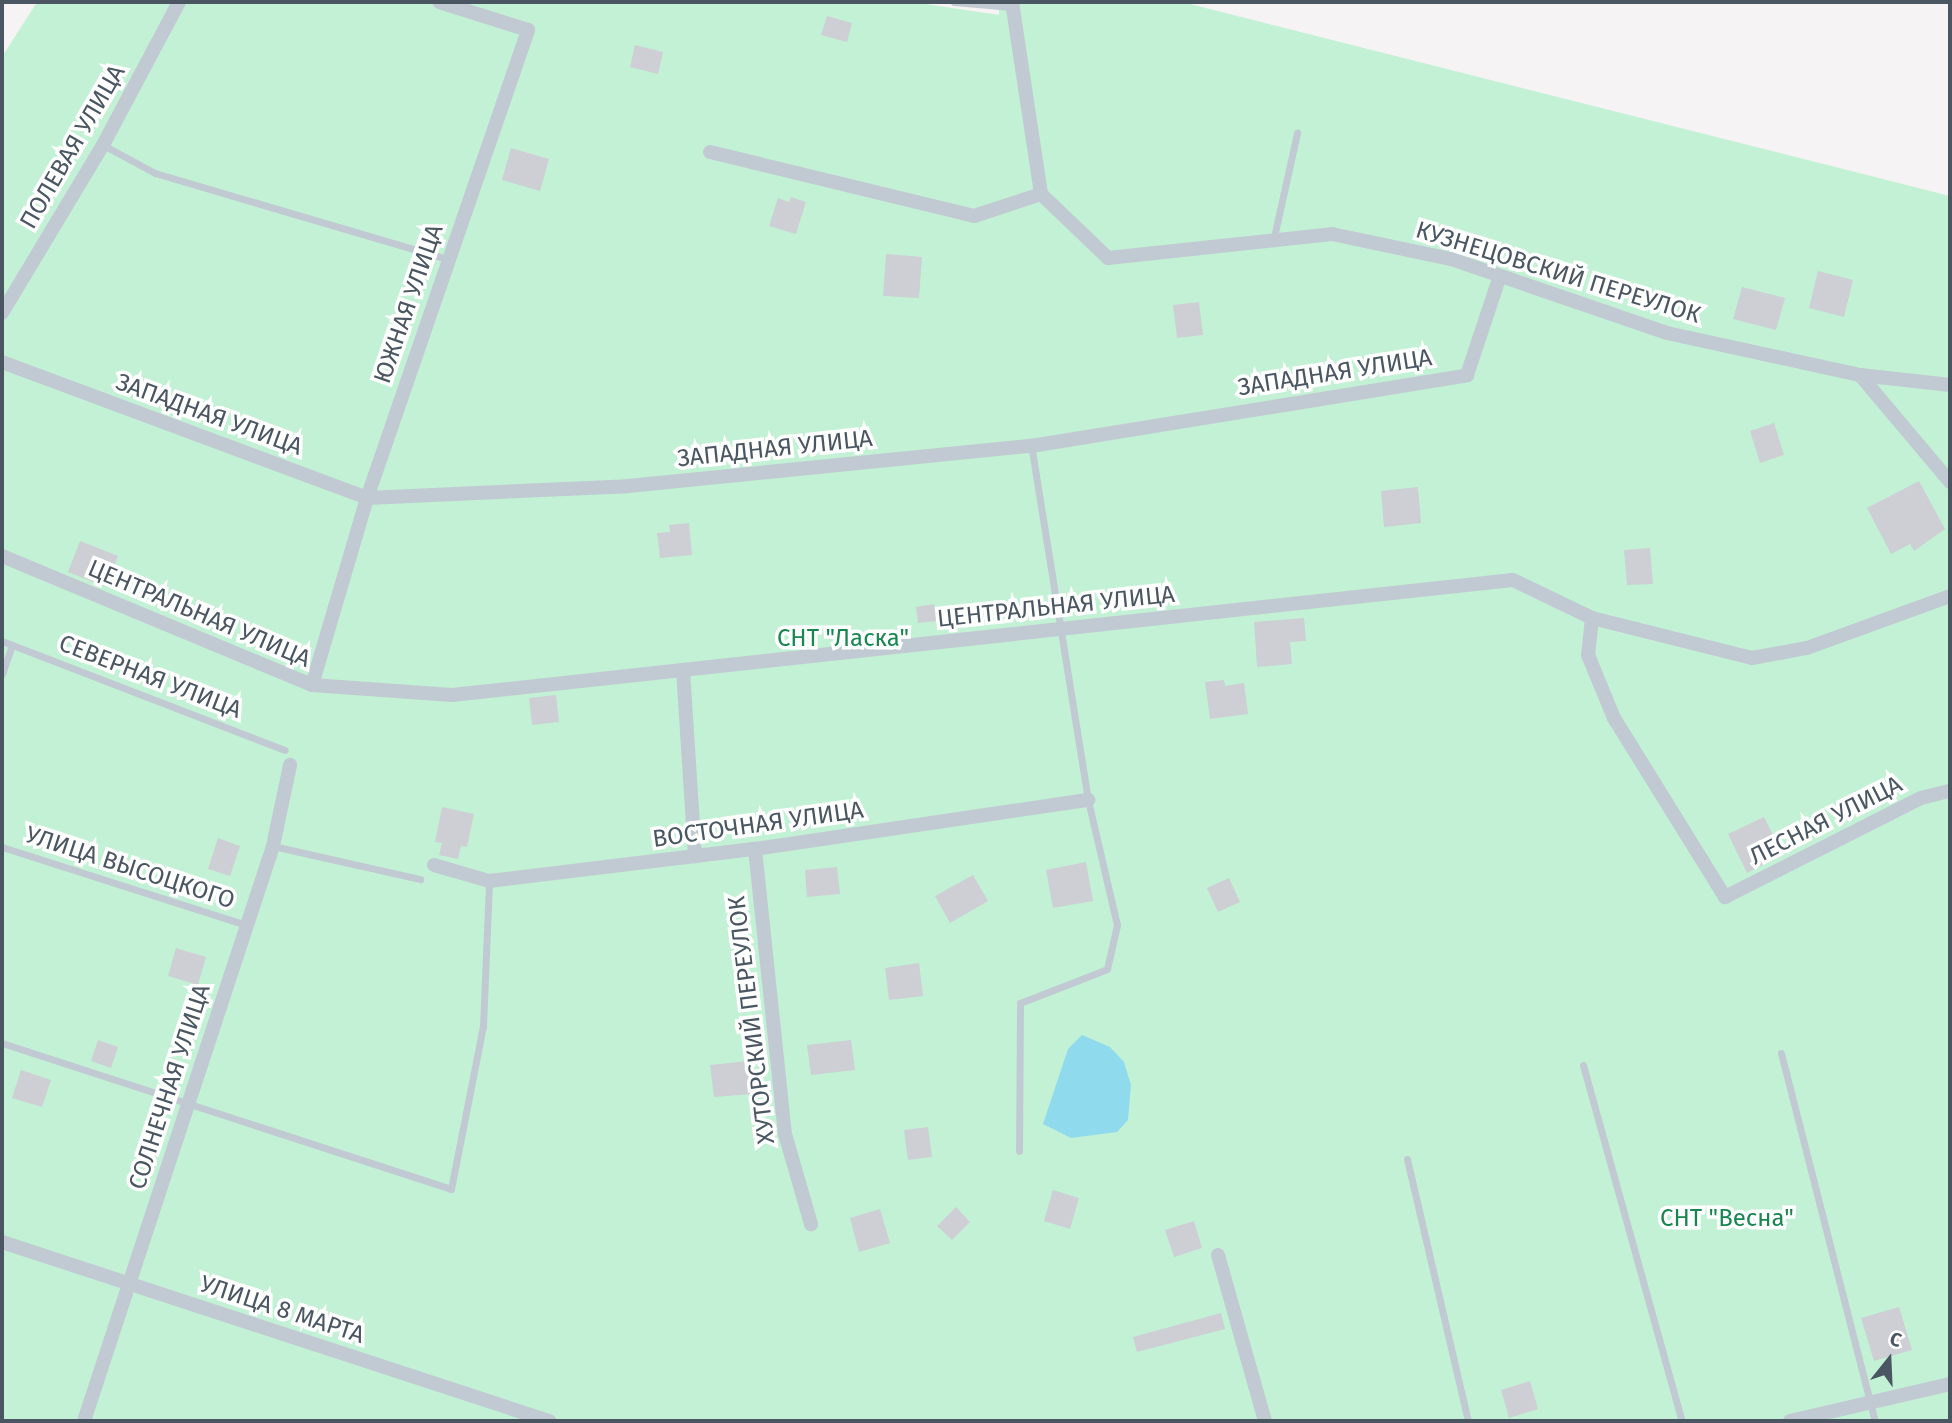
<!DOCTYPE html>
<meta charset="utf-8">
<style>
body{margin:0}
#map{position:relative;width:1952px;height:1423px;overflow:hidden;background:#f5f3f3;font-family:"Fira Sans",sans-serif}
div>[style]{position:absolute}
.green>*{inset:0;background:#c3f1d5}
.water>*{inset:0;background:#90daee}
.building>*{inset:0;background:#cdcfd5}
.lane>*{height:7px;margin:-3.5px;padding:0 3.5px;transform-origin:3.5px;border-radius:3.5px;background:#c1cad2}
.street>*{height:14px;margin:-7px;padding:0 7px;transform-origin:7px;border-radius:7px;background:#c1cad2}
span{translate:-50% -50%;white-space:nowrap;text-align:center;line-height:1.15;-webkit-text-stroke:7px #fff;paint-order:stroke}
.street-label{font-size:24px;color:#4a5661}
.park-label{font-size:24px;color:#17864f}
.frame{position:absolute;inset:0;border:4px solid #4a5661;pointer-events:none}
.north{position:absolute;left:1854px;top:1325px;width:70px;height:70px;-webkit-text-stroke:5px #fff;paint-order:stroke;rotate:18deg;font-size:19px;font-weight:700;line-height:28px;text-align:center;color:#4a5661}
.north::after{content:'';display:block;margin:auto;width:24px;height:32px;background:#4a5661;clip-path:polygon(50% 0,100% 100%,50% 72%,0 100%)}
</style>
<div id="map">
<div class="green">
<div style="clip-path:polygon(37px 2px,912px 2px,999px 15px,999px 2px,1182px 2px,1950px 196px,1950px 1421px,2px 1421px,2px 57px)"></div>
</div>
<div class="water">
<div style="clip-path:polygon(1082px 1035px,1110px 1047px,1124px 1062px,1131px 1085px,1128px 1120px,1117px 1132px,1071px 1138px,1043px 1124px,1068px 1049px)"></div>
</div>
<div class="building">
<div style="clip-path:polygon(827px 16px,852px 23px,847px 42px,821px 35px)"></div>
<div style="clip-path:polygon(635px 45px,663px 52px,658px 74px,630px 67px)"></div>
<div style="clip-path:polygon(511px 148px,549px 159px,540px 191px,502px 180px)"></div>
<div style="clip-path:polygon(791px 197px,806px 202px,796px 234px,769px 226px,778px 198px,789px 202px)"></div>
<div style="clip-path:polygon(886px 254px,922px 257px,919px 298px,883px 296px)"></div>
<div style="clip-path:polygon(1818px 271px,1853px 280px,1844px 317px,1809px 308px)"></div>
<div style="clip-path:polygon(1742px 287px,1785px 298px,1776px 330px,1733px 319px)"></div>
<div style="clip-path:polygon(1199px 302px,1203px 335px,1177px 338px,1173px 305px)"></div>
<div style="clip-path:polygon(1774px 423px,1784px 455px,1760px 463px,1750px 431px)"></div>
<div style="clip-path:polygon(1919px 481px,1945px 529px,1914px 551px,1910px 544px,1891px 554px,1867px 508px)"></div>
<div style="clip-path:polygon(1418px 487px,1421px 523px,1384px 527px,1381px 491px)"></div>
<div style="clip-path:polygon(689px 523px,692px 555px,660px 558px,657px 533px,670px 532px,669px 525px)"></div>
<div style="clip-path:polygon(80px 541px,118px 556px,106px 587px,68px 572px)"></div>
<div style="clip-path:polygon(1650px 548px,1653px 584px,1627px 585px,1624px 550px)"></div>
<div style="clip-path:polygon(934px 604px,936px 621px,918px 623px,916px 607px)"></div>
<div style="clip-path:polygon(1304px 618px,1306px 641px,1290px 642px,1292px 664px,1257px 667px,1254px 622px)"></div>
<div style="clip-path:polygon(1224px 680px,1225px 686px,1244px 683px,1248px 714px,1210px 719px,1205px 682px)"></div>
<div style="clip-path:polygon(556px 695px,559px 722px,532px 725px,529px 698px)"></div>
<div style="clip-path:polygon(442px 807px,474px 814px,467px 847px,461px 846px,458px 859px,439px 855px,442px 843px,435px 842px)"></div>
<div style="clip-path:polygon(1764px 817px,1783px 855px,1747px 873px,1728px 834px)"></div>
<div style="clip-path:polygon(218px 838px,240px 846px,230px 876px,208px 869px)"></div>
<div style="clip-path:polygon(1086px 862px,1093px 901px,1053px 908px,1046px 870px)"></div>
<div style="clip-path:polygon(837px 867px,840px 894px,807px 897px,805px 870px)"></div>
<div style="clip-path:polygon(973px 875px,988px 901px,950px 923px,935px 896px)"></div>
<div style="clip-path:polygon(1229px 878px,1240px 902px,1218px 912px,1207px 888px)"></div>
<div style="clip-path:polygon(176px 948px,206px 957px,198px 985px,168px 976px)"></div>
<div style="clip-path:polygon(919px 963px,923px 996px,889px 1000px,885px 968px)"></div>
<div style="clip-path:polygon(98px 1040px,118px 1047px,111px 1068px,91px 1061px)"></div>
<div style="clip-path:polygon(851px 1040px,855px 1070px,811px 1075px,807px 1045px)"></div>
<div style="clip-path:polygon(749px 1061px,752px 1094px,714px 1097px,710px 1065px)"></div>
<div style="clip-path:polygon(21px 1070px,51px 1080px,42px 1107px,12px 1098px)"></div>
<div style="clip-path:polygon(928px 1127px,932px 1157px,908px 1160px,904px 1130px)"></div>
<div style="clip-path:polygon(1053px 1190px,1079px 1198px,1070px 1229px,1044px 1221px)"></div>
<div style="clip-path:polygon(956px 1207px,970px 1222px,952px 1240px,937px 1226px)"></div>
<div style="clip-path:polygon(880px 1209px,890px 1243px,859px 1252px,850px 1218px)"></div>
<div style="clip-path:polygon(1194px 1221px,1202px 1248px,1174px 1257px,1165px 1230px)"></div>
<div style="clip-path:polygon(1899px 1307px,1912px 1350px,1874px 1361px,1861px 1318px)"></div>
<div style="clip-path:polygon(1221px 1313px,1225px 1329px,1137px 1352px,1133px 1337px)"></div>
<div style="clip-path:polygon(1530px 1381px,1538px 1409px,1509px 1418px,1501px 1390px)"></div>
</div>
<div class="lane">
<div style="left:954px;top:2px;width:58px;rotate:4.9deg"></div>
<div style="left:103px;top:145px;width:59px;rotate:28.3deg"></div>
<div style="left:155px;top:173px;width:305px;rotate:16.4deg"></div>
<div style="left:1274px;top:237px;width:107px;rotate:-77.5deg"></div>
<div style="left:2px;top:641px;width:303px;rotate:21.1deg"></div>
<div style="left:2px;top:674px;width:31px;rotate:-71deg"></div>
<div style="left:273px;top:846px;width:151px;rotate:12.7deg"></div>
<div style="left:2px;top:847px;width:256px;rotate:17.7deg"></div>
<div style="left:2px;top:1043px;width:472px;rotate:18deg"></div>
<div style="left:451px;top:1189px;width:166px;rotate:-78.9deg"></div>
<div style="left:483px;top:1026px;width:144px;rotate:-87.6deg"></div>
<div style="left:1781px;top:1053px;width:380px;rotate:75.7deg"></div>
<div style="left:1583px;top:1065px;width:370px;rotate:74.5deg"></div>
<div style="left:1019px;top:1151px;width:148px;rotate:-89.6deg"></div>
<div style="left:1020px;top:1003px;width:93px;rotate:-21.3deg"></div>
<div style="left:1107px;top:969px;width:45px;rotate:-77.2deg"></div>
<div style="left:1117px;top:925px;width:128px;rotate:-103.1deg"></div>
<div style="left:1088px;top:800px;width:359px;rotate:-99.1deg"></div>
<div style="left:1407px;top:1159px;width:269px;rotate:76.9deg"></div>
</div>
<div class="street">
<div style="left:1012px;top:2px;width:194px;rotate:81.4deg"></div>
<div style="left:1041px;top:194px;width:93px;rotate:43.7deg"></div>
<div style="left:1108px;top:258px;width:225px;rotate:-6.1deg"></div>
<div style="left:1332px;top:234px;width:122px;rotate:11.9deg"></div>
<div style="left:1451px;top:259px;width:228px;rotate:18.9deg"></div>
<div style="left:1667px;top:333px;width:198px;rotate:12.3deg"></div>
<div style="left:1860px;top:375px;width:91px;rotate:6.3deg"></div>
<div style="left:710px;top:152px;width:272px;rotate:13.6deg"></div>
<div style="left:974px;top:216px;width:71px;rotate:-18.2deg"></div>
<div style="left:2px;top:313px;width:196px;rotate:-59deg"></div>
<div style="left:103px;top:145px;width:162px;rotate:-62deg"></div>
<div style="left:2px;top:362px;width:390px;rotate:20.4deg"></div>
<div style="left:367px;top:498px;width:261px;rotate:-2.6deg"></div>
<div style="left:628px;top:486px;width:405px;rotate:-5.7deg"></div>
<div style="left:1031px;top:446px;width:442px;rotate:-9.2deg"></div>
<div style="left:1467px;top:375px;width:104px;rotate:-71.6deg"></div>
<div style="left:1860px;top:375px;width:140px;rotate:49.9deg"></div>
<div style="left:2px;top:556px;width:336px;rotate:22.6deg"></div>
<div style="left:312px;top:685px;width:140px;rotate:4.1deg"></div>
<div style="left:452px;top:695px;width:1067px;rotate:-6.19deg"></div>
<div style="left:1513px;top:580px;width:88px;rotate:25.7deg"></div>
<div style="left:1592px;top:618px;width:165px;rotate:14deg"></div>
<div style="left:1752px;top:658px;width:56px;rotate:-10.3deg"></div>
<div style="left:1807px;top:648px;width:152px;rotate:-20deg"></div>
<div style="left:1592px;top:618px;width:37px;rotate:96deg"></div>
<div style="left:1588px;top:655px;width:68px;rotate:67.6deg"></div>
<div style="left:1614px;top:718px;width:211px;rotate:58.2deg"></div>
<div style="left:1725px;top:897px;width:220px;rotate:-26.8deg"></div>
<div style="left:1921px;top:798px;width:30px;rotate:-14deg"></div>
<div style="left:683px;top:670px;width:187px;rotate:86.3deg"></div>
<div style="left:312px;top:685px;width:195px;rotate:-73.6deg"></div>
<div style="left:367px;top:498px;width:495px;rotate:-71deg"></div>
<div style="left:528px;top:30px;width:93px;rotate:-162.5deg"></div>
<div style="left:755px;top:849px;width:287px;rotate:84deg"></div>
<div style="left:785px;top:1134px;width:94px;rotate:73.9deg"></div>
<div style="left:434px;top:865px;width:57px;rotate:16.2deg"></div>
<div style="left:489px;top:881px;width:268px;rotate:-6.9deg"></div>
<div style="left:755px;top:849px;width:337px;rotate:-8.4deg"></div>
<div style="left:2px;top:1242px;width:576px;rotate:18.12deg"></div>
<div style="left:1218px;top:1255px;width:173px;rotate:74.2deg"></div>
<div style="left:84px;top:1421px;width:605px;rotate:-71.8deg"></div>
<div style="left:273px;top:846px;width:83px;rotate:-78.1deg"></div>
<div style="left:1790px;top:1421px;width:164px;rotate:-13deg"></div>
</div>
<div class="street-label">
<span style="left:73px;top:147px;rotate:-60deg">ПОЛЕВАЯ УЛИЦА</span>
<span style="left:1558px;top:273px;rotate:17deg">КУЗНЕЦОВСКИЙ ПЕРЕУЛОК</span>
<span style="left:409px;top:304px;rotate:-71deg">ЮЖНАЯ УЛИЦА</span>
<span style="left:1335px;top:373px;rotate:-9deg">ЗАПАДНАЯ УЛИЦА</span>
<span style="left:209px;top:415px;rotate:20deg">ЗАПАДНАЯ УЛИЦА</span>
<span style="left:775px;top:449px;rotate:-6deg">ЗАПАДНАЯ УЛИЦА</span>
<span style="left:1056px;top:607px;rotate:-6deg">ЦЕНТРАЛЬНАЯ УЛИЦА</span>
<span style="left:199px;top:614px;rotate:23deg">ЦЕНТРАЛЬНАЯ УЛИЦА</span>
<span style="left:150px;top:677px;rotate:21deg">СЕВЕРНАЯ УЛИЦА</span>
<span style="left:1826px;top:821px;rotate:-27deg">ЛЕСНАЯ УЛИЦА</span>
<span style="left:758px;top:825px;rotate:-8deg">ВОСТОЧНАЯ УЛИЦА</span>
<span style="left:130px;top:868px;rotate:18deg">УЛИЦА ВЫСОЦКОГО</span>
<span style="left:752px;top:1020px;rotate:-97deg">ХУТОРСКИЙ ПЕРЕУЛОК</span>
<span style="left:170px;top:1087px;rotate:-72deg">СОЛНЕЧНАЯ УЛИЦА</span>
<span style="left:282px;top:1310px;rotate:18deg">УЛИЦА 8 МАРТА</span>
</div>
<div class="park-label">
<span style="left:843px;top:639px">СНТ "Ласка"</span>
<span style="left:1727px;top:1219px">СНТ "Весна"</span>
</div>
<div class="frame"></div>
<div class="north">С</div>
</div>
